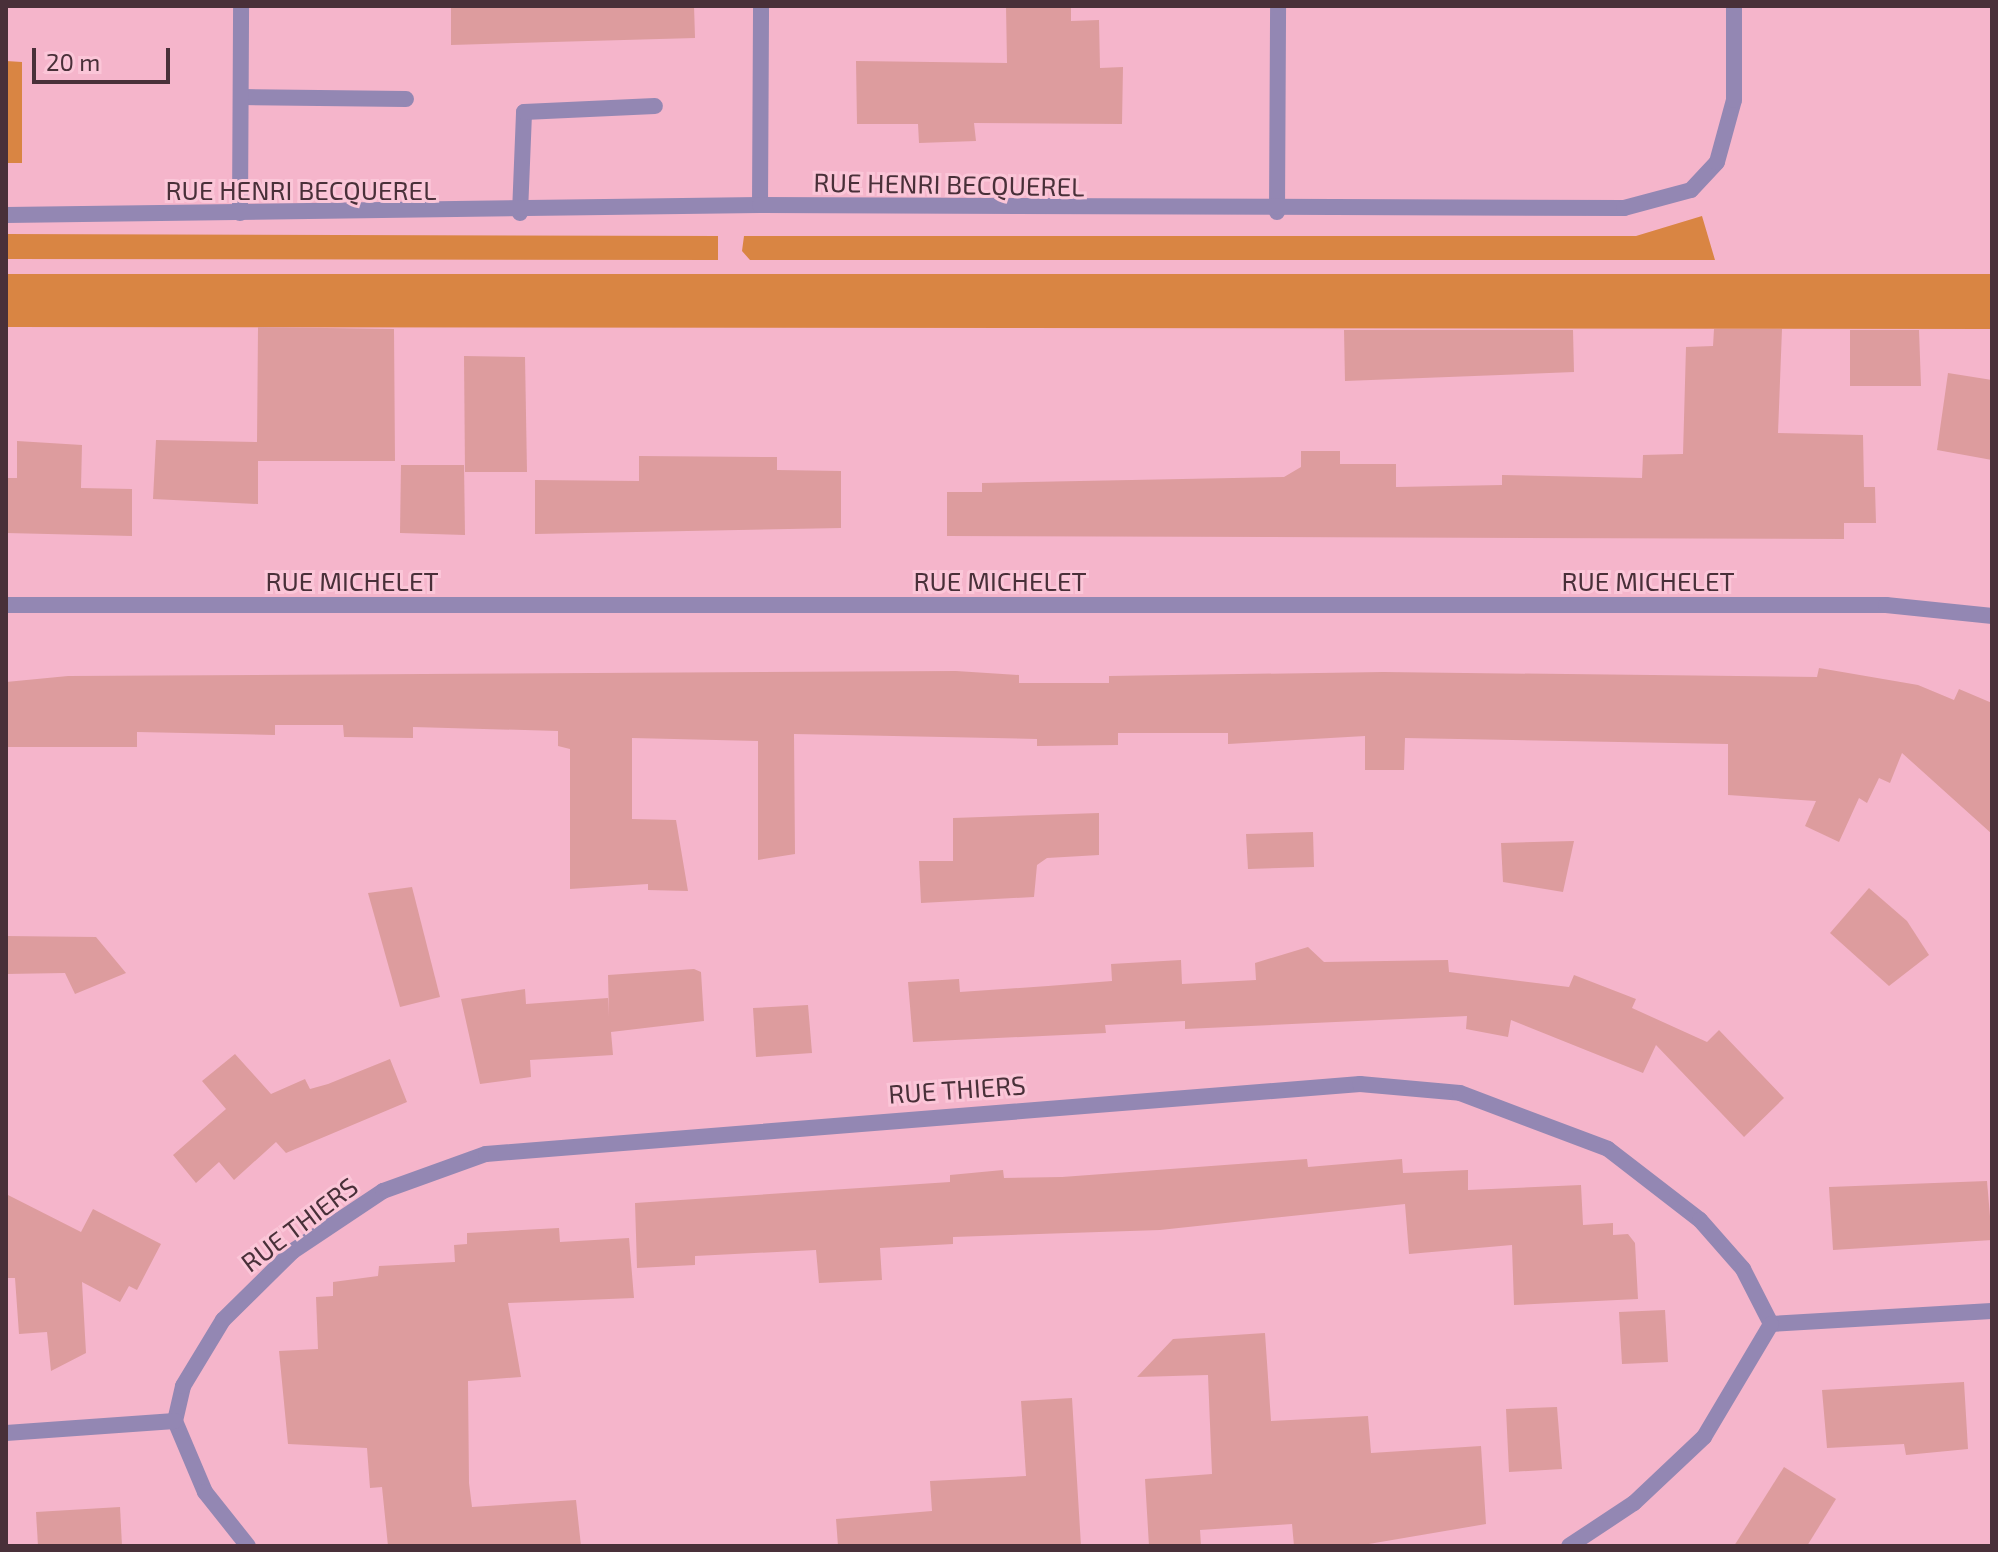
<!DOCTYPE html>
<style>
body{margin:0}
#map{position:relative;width:1998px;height:1552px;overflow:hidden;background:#f5b5cb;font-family:"Exo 2",sans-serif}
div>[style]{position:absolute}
.green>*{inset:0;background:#d98543}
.building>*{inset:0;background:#dd9c9e}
.lane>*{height:16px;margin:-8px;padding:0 8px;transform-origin:8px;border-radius:8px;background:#9387b3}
.street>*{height:16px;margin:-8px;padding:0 8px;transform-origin:8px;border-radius:8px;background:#9387b3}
span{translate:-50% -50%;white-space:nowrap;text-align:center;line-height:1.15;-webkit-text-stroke:6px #fbc6d8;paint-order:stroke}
.street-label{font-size:26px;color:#493039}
.frame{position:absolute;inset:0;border:8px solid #493039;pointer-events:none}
.scale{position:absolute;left:32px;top:48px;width:138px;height:36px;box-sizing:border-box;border:4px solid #493039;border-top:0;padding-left:10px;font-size:24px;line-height:28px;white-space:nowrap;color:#493039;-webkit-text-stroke:6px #fbc6d8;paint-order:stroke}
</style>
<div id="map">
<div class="green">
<div style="clip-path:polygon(6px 61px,22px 62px,22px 163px,6px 163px)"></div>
<div style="clip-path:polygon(1702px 216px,1715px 260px,750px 260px,742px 251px,744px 236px,1636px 236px)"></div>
<div style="clip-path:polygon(6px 234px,718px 236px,718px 260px,6px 259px)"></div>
<div style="clip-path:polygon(6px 274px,1992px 274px,1992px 329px,6px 327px)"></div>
</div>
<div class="building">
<div style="clip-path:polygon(451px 6px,694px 6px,695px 38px,451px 45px)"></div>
<div style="clip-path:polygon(1006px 6px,1071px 6px,1071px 21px,1099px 20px,1100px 68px,1123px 67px,1122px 124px,974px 123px,976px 141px,919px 143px,918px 124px,857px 124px,856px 61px,1007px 63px)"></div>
<div style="clip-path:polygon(258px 327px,394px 329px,395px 461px,258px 461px,258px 504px,153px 499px,156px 440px,257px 442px)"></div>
<div style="clip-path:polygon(1714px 329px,1782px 329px,1778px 433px,1863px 435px,1864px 487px,1875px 487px,1876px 523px,1844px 523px,1844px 539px,947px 536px,947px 492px,982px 492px,982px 483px,1284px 477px,1301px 467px,1301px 451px,1340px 451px,1340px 464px,1396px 464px,1396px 487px,1502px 485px,1502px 475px,1642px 478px,1643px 455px,1683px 454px,1686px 347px,1713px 346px)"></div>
<div style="clip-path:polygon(1344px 330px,1573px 330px,1574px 372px,1345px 381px)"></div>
<div style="clip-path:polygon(1850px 330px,1919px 330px,1921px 386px,1850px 386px)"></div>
<div style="clip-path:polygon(464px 356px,525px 357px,527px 472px,465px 472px)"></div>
<div style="clip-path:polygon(1948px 373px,1992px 380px,1992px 460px,1937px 450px)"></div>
<div style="clip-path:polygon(17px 441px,82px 445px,81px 488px,132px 489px,132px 536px,6px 533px,6px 478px,17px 478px)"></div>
<div style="clip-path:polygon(639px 456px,777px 457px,777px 470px,841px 471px,841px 528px,535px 534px,535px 480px,639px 481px)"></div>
<div style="clip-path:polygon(401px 465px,464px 465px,465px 535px,400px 533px)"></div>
<div style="clip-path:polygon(1819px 668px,1918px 685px,1954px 700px,1959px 689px,1992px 703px,1992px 834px,1902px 753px,1890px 783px,1879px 778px,1867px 803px,1859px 798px,1839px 842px,1805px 826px,1816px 801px,1728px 795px,1728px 744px,1405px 738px,1404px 770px,1365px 770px,1365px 736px,1228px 744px,1228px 733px,1118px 733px,1118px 745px,1037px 746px,1037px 739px,794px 734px,795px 854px,758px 860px,758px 741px,632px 738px,632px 819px,676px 820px,688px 891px,648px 890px,648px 884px,570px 889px,570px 749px,558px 746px,558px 731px,413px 727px,413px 738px,344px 737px,343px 725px,275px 725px,275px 735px,137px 732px,137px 747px,6px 747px,6px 682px,68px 676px,956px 671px,1019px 675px,1019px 683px,1109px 683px,1109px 676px,1383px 672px,1817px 677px)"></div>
<div style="clip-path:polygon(1099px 813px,1099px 855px,1047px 858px,1037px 865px,1034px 897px,921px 903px,919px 861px,953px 861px,953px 818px)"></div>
<div style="clip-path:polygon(1313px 832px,1314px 867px,1248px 869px,1246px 834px)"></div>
<div style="clip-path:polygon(1574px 841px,1563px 892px,1503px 882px,1501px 843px)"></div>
<div style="clip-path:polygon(412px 887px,440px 997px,400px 1007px,368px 893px)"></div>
<div style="clip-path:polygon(1869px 888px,1907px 921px,1929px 955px,1889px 986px,1830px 933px)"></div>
<div style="clip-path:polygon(6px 936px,96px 937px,126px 973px,75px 994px,65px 973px,6px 974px)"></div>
<div style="clip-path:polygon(1308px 947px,1324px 962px,1448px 960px,1449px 972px,1569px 987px,1574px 975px,1636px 999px,1632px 1008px,1707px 1042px,1719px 1030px,1784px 1098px,1744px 1137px,1656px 1045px,1643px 1073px,1511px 1020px,1508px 1037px,1466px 1029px,1467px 1016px,1185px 1029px,1185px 1021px,1105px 1025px,1106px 1033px,913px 1042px,908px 982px,959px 979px,960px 992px,1048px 986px,1112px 981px,1111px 964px,1181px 960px,1182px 984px,1256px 980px,1255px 963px)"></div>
<div style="clip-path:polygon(694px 969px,701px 972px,704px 1021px,611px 1032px,613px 1055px,530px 1060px,531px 1077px,480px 1084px,461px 999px,525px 989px,526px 1004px,608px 998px,609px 1016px,608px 975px)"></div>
<div style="clip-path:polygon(808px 1005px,812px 1053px,756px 1057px,753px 1008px)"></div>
<div style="clip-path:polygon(235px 1054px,271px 1094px,305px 1079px,310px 1089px,328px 1084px,390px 1059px,407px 1102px,286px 1153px,276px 1142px,234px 1180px,219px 1162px,196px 1183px,173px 1155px,226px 1109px,202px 1081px)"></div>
<div style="clip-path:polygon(1307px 1159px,1308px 1167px,1402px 1159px,1403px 1173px,1468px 1170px,1468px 1190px,1581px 1185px,1583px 1225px,1613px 1223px,1613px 1235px,1628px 1234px,1635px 1243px,1638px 1299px,1514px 1305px,1512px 1245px,1409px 1254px,1405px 1204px,1160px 1230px,953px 1237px,953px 1244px,880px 1248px,882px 1280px,819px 1283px,816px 1250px,695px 1256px,695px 1265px,637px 1268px,635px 1203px,950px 1182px,950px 1175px,1003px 1170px,1004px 1178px,1062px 1177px)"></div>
<div style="clip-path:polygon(1987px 1181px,1992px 1240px,1833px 1250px,1829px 1187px)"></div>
<div style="clip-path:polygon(6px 1194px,81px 1232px,93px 1209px,161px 1244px,137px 1290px,129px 1286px,120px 1302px,82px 1282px,86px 1353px,51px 1371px,47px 1332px,19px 1334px,15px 1278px,6px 1278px)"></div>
<div style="clip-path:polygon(559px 1228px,560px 1242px,629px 1238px,634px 1298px,508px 1303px,521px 1377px,468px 1381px,469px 1483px,472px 1507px,576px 1500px,581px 1546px,388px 1546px,382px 1487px,370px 1488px,367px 1448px,288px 1444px,279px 1351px,318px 1349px,316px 1297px,333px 1296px,333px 1282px,378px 1276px,379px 1266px,455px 1262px,454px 1245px,467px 1244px,467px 1233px)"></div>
<div style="clip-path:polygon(1665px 1310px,1668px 1362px,1622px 1364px,1619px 1312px)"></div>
<div style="clip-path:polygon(1265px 1333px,1271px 1421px,1368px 1416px,1371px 1453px,1481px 1446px,1486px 1524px,1357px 1546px,1294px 1546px,1292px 1524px,1200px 1530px,1201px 1546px,1149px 1546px,1145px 1479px,1212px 1474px,1208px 1375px,1137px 1377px,1173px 1339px)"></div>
<div style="clip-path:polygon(1964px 1382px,1968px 1449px,1906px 1455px,1904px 1444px,1827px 1448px,1822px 1390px)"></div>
<div style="clip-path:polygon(1072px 1398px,1081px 1546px,838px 1546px,836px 1519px,932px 1511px,930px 1481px,1026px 1476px,1021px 1401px)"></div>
<div style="clip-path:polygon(1557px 1407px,1562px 1469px,1509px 1472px,1506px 1409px)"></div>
<div style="clip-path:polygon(1784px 1467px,1836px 1499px,1807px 1546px,1734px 1546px)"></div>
<div style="clip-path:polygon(120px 1507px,122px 1546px,38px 1546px,36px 1512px)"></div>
</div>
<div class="lane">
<div style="left:242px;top:97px;width:164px;rotate:0.7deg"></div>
<div style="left:1277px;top:212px;width:206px;rotate:-89.7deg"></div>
<div style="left:240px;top:213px;width:207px;rotate:-89.7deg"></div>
<div style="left:520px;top:213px;width:101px;rotate:-87.7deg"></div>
<div style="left:524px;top:112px;width:131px;rotate:-2.6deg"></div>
</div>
<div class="street">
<div style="left:760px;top:205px;width:199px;rotate:-89.7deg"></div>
<div style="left:6px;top:215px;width:754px;rotate:-0.76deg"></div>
<div style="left:760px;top:205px;width:864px;rotate:0.2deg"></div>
<div style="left:1624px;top:208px;width:69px;rotate:-15deg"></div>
<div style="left:1691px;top:190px;width:38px;rotate:-47deg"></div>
<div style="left:1717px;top:162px;width:64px;rotate:-74.7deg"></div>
<div style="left:1734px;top:100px;width:94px;rotate:-90deg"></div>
<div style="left:6px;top:605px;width:1880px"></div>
<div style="left:1886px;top:605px;width:107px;rotate:5.9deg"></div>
<div style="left:1771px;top:1324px;width:221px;rotate:-3.4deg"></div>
<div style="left:175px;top:1421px;width:36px;rotate:-77deg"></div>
<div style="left:183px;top:1386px;width:77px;rotate:-58.8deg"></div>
<div style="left:223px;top:1320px;width:98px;rotate:-44.6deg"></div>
<div style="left:293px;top:1251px;width:108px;rotate:-33.7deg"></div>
<div style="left:383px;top:1191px;width:109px;rotate:-19.8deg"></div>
<div style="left:486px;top:1154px;width:877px;rotate:-4.58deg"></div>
<div style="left:1360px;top:1084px;width:100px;rotate:5.1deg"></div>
<div style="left:1460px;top:1093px;width:158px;rotate:20.7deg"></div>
<div style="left:1608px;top:1149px;width:116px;rotate:37.7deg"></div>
<div style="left:1700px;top:1220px;width:65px;rotate:48.7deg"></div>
<div style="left:1743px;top:1269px;width:62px;rotate:63deg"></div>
<div style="left:175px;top:1421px;width:77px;rotate:67.1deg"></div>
<div style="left:205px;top:1492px;width:69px;rotate:51.5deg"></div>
<div style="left:6px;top:1433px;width:169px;rotate:-4.1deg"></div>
<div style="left:1569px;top:1546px;width:78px;rotate:-33.5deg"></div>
<div style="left:1634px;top:1503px;width:96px;rotate:-43.3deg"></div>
<div style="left:1704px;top:1437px;width:131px;rotate:-59.3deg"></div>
</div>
<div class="street-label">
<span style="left:949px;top:184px;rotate:1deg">RUE HENRI BECQUEREL</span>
<span style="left:301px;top:190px">RUE HENRI BECQUEREL</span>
<span style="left:352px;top:581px">RUE MICHELET</span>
<span style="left:1000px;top:581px">RUE MICHELET</span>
<span style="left:1648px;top:581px">RUE MICHELET</span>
<span style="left:957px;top:1089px;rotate:-4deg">RUE THIERS</span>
<span style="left:299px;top:1224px;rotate:-37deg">RUE THIERS</span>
</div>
<div class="frame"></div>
<div class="scale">20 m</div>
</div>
